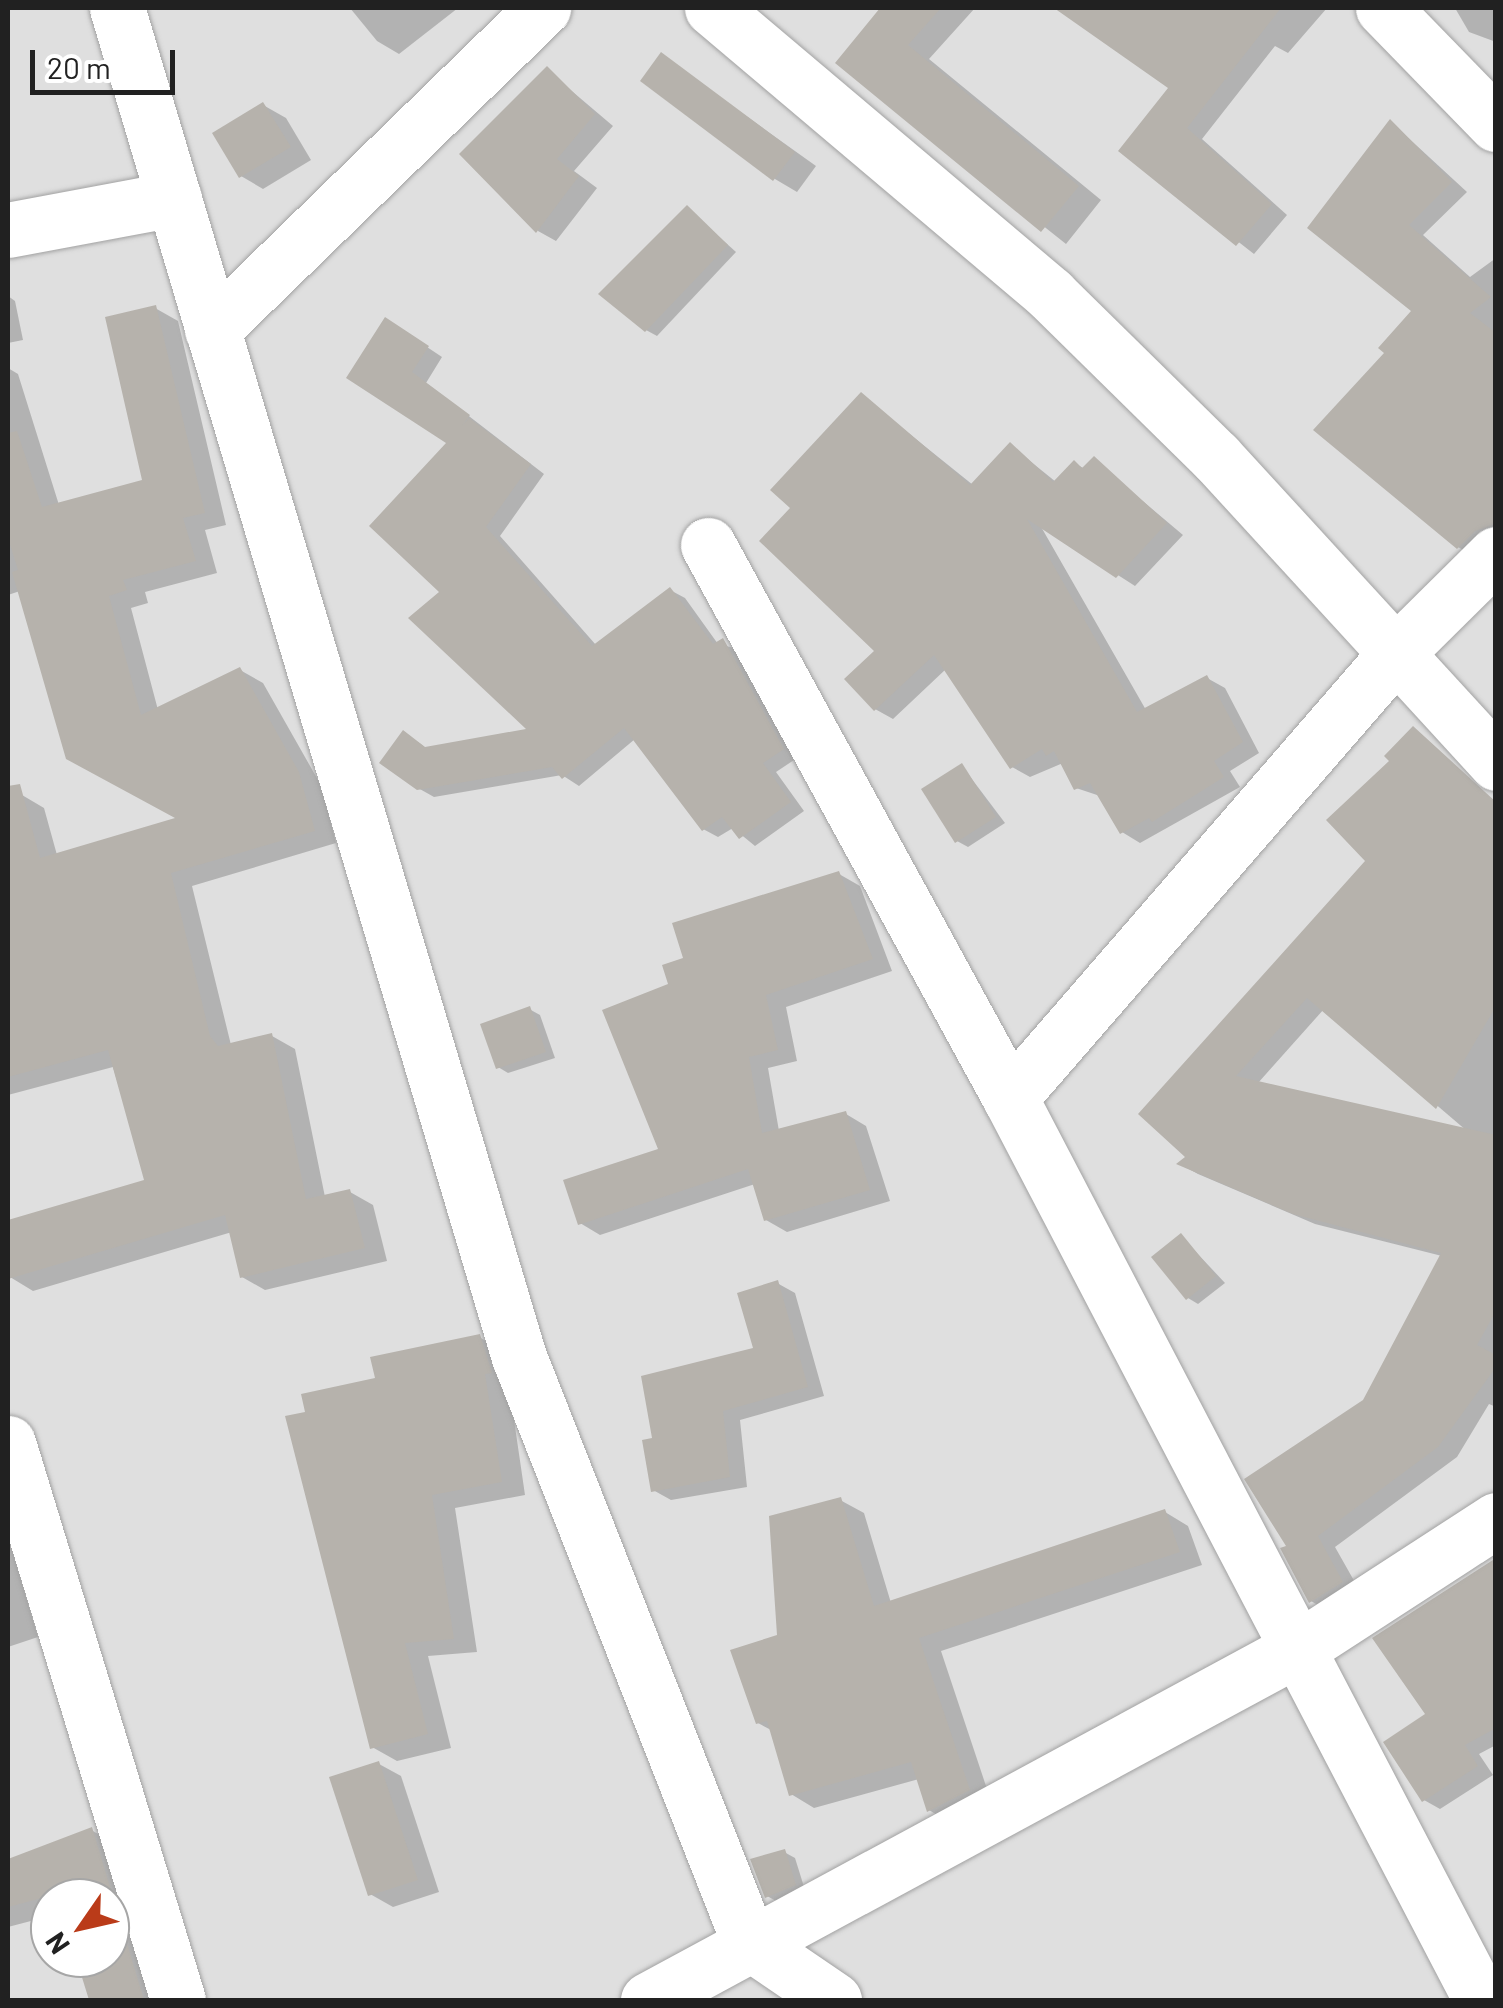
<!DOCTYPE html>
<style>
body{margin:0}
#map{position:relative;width:1503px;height:2008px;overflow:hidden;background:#f0f0e9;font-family:Barlow,sans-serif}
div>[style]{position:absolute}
.residential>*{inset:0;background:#dfdfdf}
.shadow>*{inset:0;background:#0003}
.building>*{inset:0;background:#b6b2ac}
.roads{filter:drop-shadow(0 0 2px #a2a2a2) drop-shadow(0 0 2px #a2a2a2)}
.minor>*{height:55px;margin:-27.5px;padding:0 27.5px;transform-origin:27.5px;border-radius:27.5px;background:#fff}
span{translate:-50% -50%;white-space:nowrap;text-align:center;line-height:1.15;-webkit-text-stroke:8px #fff;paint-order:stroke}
.frame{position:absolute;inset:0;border:10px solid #212121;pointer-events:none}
.north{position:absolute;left:30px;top:1878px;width:100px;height:100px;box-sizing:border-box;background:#fff;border:2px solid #a6a6a6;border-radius:50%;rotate:236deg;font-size:28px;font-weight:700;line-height:40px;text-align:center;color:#212121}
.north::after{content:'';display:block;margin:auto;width:35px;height:45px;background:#ba3b19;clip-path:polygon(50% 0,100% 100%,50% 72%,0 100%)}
.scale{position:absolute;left:30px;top:50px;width:145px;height:45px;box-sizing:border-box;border:5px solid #212121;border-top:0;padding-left:12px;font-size:30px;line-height:35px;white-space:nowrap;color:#212121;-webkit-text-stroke:8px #fff;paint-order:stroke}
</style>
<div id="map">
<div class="residential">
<div style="clip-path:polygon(evenodd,8px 8px,1495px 8px,1495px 2000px,8px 2000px,8px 8px,50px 1898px,110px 1898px,110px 1958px,50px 1958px,50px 1898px)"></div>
</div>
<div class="shadow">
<div style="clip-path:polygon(350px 8px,458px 8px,399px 54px,377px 41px)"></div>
<div style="clip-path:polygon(884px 8px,975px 8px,929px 59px,1101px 200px,1066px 244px,839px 63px)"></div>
<div style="clip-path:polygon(1179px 8px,1327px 8px,1288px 53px,1275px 46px,1202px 139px,1287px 215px,1254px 254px,1122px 151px,1172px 88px,1131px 59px)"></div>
<div style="clip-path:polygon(1455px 8px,1496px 8px,1496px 42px,1469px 32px)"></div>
<div style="clip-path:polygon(662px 56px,816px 166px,797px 192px,775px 179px)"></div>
<div style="clip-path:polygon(547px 70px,613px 126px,574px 171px,597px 188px,556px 241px,538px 231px)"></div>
<div style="clip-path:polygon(263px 105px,286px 118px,311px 160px,263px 189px,241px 176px)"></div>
<div style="clip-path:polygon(1391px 122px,1467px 192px,1423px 235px,1470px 277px,1496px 258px,1496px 539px,1474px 556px,1458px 547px,1388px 353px,1414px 311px)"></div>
<div style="clip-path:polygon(687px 208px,736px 252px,657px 336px,646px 330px)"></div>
<div style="clip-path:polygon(8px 296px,15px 301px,23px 340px,8px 343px)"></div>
<div style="clip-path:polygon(155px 308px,178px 321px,226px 525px,205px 530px,217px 573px,145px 592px,148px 603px,131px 608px,158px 710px,240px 670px,263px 683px,322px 787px,336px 843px,192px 886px,231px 1045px,272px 1036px,295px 1049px,325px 1197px,350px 1192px,373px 1205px,387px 1261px,265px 1290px,242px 1277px,232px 1232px,33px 1291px,10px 1277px,8px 1223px,147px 1182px,113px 1067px,8px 1095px,8px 799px,22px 795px,44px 808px,57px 855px,181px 819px,20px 591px,8px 595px,8px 368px,18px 374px,59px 505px,145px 482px)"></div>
<div style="clip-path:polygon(400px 329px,442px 357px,426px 383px,544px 474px,500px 536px,596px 645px,670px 590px,685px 598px,718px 644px,738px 649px,797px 758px,776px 772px,804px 811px,755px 846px,733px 828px,718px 837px,703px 829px,635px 739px,579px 786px,562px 775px,434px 797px,418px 788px,418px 742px,427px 749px,531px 731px,443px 592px,450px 442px,349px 377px)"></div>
<div style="clip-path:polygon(861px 395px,973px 485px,1010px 445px,1056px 482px,1074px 463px,1085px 469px,1094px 460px,1183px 535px,1135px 586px,1040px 525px,1146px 710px,1207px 678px,1225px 688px,1259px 753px,1230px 771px,1240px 787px,1140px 843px,1122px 832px,1100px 796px,1076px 788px,1063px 763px,1030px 777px,1012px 767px,946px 669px,893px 719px,875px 709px,878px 651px,794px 508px)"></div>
<div style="clip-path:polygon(962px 766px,1005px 823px,968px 847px,957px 841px)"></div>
<div style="clip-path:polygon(evenodd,1369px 861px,1496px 868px,1496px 1407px,1489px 1404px,1457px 1457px,1335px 1547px,1361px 1593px,1330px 1612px,1311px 1601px,1289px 1547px,1442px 1256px,1315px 1224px,1198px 1174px,1180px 1164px,1189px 1157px,1141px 1114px,1369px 861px,1324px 1009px,1467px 1131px,1258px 1083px,1324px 1009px)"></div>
<div style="clip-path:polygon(839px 874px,860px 886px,892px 971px,786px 1007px,797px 1061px,768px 1068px,779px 1131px,846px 1114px,866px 1126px,890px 1201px,787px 1232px,766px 1220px,755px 1184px,600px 1235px,580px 1223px,661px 1151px,671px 985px,686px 959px)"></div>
<div style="clip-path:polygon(529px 1009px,540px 1015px,555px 1058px,508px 1073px,498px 1067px)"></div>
<div style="clip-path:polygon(1181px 1236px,1225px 1283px,1198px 1304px,1188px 1298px)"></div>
<div style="clip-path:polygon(777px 1283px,795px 1293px,824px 1396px,740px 1420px,747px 1487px,671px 1500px,653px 1490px,655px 1440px,757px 1350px)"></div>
<div style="clip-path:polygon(479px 1337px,504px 1351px,525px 1495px,455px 1508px,477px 1652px,428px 1656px,451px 1748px,397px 1761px,372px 1747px,308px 1414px)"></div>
<div style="clip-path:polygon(840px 1500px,864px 1513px,891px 1603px,1165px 1512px,1188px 1526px,1202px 1565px,941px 1651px,992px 1804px,952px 1824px,929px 1810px,919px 1779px,814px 1808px,791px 1794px,771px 1730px,758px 1723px,780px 1636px)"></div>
<div style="clip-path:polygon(8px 1535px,38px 1637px,8px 1647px)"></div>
<div style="clip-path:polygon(1496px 1561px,1496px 1745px,1479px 1754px,1493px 1775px,1440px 1809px,1424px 1800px,1429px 1714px)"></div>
<div style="clip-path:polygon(379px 1764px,401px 1776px,439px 1892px,393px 1907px,370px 1894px)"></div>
<div style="clip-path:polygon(91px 1830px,116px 1844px,164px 2000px,92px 2000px,79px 1958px,110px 1958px,110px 1898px,50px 1898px,50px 1916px,8px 1927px,8px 1861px)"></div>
<div style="clip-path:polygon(784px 1852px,795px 1858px,805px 1890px,778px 1902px,767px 1896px)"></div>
</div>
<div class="building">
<div style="clip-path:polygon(880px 8px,941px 8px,908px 45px,1079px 186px,1041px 232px,835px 63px)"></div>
<div style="clip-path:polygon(1054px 8px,1281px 8px,1187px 128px,1272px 204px,1236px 246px,1118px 151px,1168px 88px)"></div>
<div style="clip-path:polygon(661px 52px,795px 152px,773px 181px,640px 81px)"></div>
<div style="clip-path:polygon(547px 66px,595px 114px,557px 159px,579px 176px,536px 233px,459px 154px)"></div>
<div style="clip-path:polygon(263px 102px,291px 147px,239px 178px,212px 133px)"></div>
<div style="clip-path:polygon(1390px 119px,1452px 182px,1409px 225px,1491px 297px,1470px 313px,1496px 333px,1496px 524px,1475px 531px,1457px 549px,1313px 430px,1384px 353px,1378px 348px,1411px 311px,1307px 228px)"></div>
<div style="clip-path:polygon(687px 205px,728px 245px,645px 332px,598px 294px)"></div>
<div style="clip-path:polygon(156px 305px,205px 513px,183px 518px,196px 561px,123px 580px,127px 590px,109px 596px,141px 715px,240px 667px,299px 772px,315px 831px,171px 873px,210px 1036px,218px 1046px,272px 1033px,306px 1199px,350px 1189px,365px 1248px,240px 1278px,225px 1215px,8px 1279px,8px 1220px,144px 1180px,108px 1050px,8px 1077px,8px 786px,20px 784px,40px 858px,175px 818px,66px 759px,12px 572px,18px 570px,8px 538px,8px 433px,17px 431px,42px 507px,142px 480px,105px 317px)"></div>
<div style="clip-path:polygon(385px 317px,429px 346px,412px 372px,470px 415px,462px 426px,469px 418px,531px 464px,486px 527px,592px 646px,670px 587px,713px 644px,723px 638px,784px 749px,763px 763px,791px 802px,739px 839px,722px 817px,702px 831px,624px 728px,562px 779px,552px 767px,417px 790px,379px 763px,403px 730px,425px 747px,526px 729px,408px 618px,439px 592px,369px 526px,446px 443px,346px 378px)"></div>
<div style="clip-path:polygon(861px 392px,970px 485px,1010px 442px,1053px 482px,1074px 460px,1082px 468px,1094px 456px,1167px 523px,1116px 578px,1027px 519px,1137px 712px,1207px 675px,1243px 742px,1214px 761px,1224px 777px,1152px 822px,1149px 818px,1120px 834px,1090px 783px,1074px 790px,1054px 751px,1046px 756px,1042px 749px,1010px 769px,934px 655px,874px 711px,844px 679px,874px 651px,759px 541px,790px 508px,770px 490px)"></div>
<div style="clip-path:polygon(1413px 726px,1496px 802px,1496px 1006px,1436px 1109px,1307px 998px,1236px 1076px,1496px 1135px,1496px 1311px,1477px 1345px,1496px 1355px,1496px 1367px,1438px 1447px,1318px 1536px,1343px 1582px,1309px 1603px,1280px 1548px,1286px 1546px,1244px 1479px,1363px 1400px,1441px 1253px,1293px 1214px,1176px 1164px,1185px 1157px,1138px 1114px,1365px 861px,1326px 820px,1389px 761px,1384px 756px)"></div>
<div style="clip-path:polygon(962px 763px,996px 817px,955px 843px,921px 789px)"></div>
<div style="clip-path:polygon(839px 871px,873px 959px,766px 995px,778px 1050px,749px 1057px,762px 1133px,846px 1111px,870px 1190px,764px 1221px,748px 1169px,578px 1225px,563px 1180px,658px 1149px,602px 1010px,668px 984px,662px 965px,683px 958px,672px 923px)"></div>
<div style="clip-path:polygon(530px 1006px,546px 1052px,496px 1069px,480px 1024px)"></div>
<div style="clip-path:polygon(1181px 1233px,1216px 1276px,1186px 1300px,1151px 1257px)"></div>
<div style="clip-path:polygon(778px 1280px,808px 1387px,723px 1411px,730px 1477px,651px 1492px,642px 1440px,652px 1438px,641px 1376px,753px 1348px,737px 1293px)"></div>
<div style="clip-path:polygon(480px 1334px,492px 1373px,485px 1374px,502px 1482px,432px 1495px,454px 1639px,405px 1643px,428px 1734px,370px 1749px,285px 1416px,305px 1412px,301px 1394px,375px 1378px,370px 1357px)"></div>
<div style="clip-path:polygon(841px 1497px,874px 1606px,1165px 1509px,1180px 1552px,919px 1638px,970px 1790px,927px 1812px,911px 1762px,789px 1796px,767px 1721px,756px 1724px,730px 1650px,777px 1635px,769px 1516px)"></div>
<div style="clip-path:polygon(1496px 1558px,1496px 1728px,1465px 1745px,1478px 1766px,1422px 1802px,1383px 1742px,1425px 1714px,1372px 1638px)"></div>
<div style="clip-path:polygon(379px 1761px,418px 1880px,368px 1896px,329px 1777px)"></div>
<div style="clip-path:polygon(92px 1827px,144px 2000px,89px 2000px,76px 1958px,110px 1958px,110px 1898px,57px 1894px,8px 1907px,8px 1859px)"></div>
<div style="clip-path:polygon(785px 1849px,796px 1885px,765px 1898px,750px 1859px)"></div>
</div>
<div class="roads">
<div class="minor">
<div style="left:117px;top:8px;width:1408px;rotate:73.41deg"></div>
<div style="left:519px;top:1357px;width:629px;rotate:68.54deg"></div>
<div style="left:749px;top:1942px;width:103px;rotate:34.3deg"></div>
<div style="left:712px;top:8px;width:443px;rotate:40.2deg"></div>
<div style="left:1050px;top:294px;width:233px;rotate:44.5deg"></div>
<div style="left:1216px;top:457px;width:415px;rotate:47.5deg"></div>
<div style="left:1383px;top:8px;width:162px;rotate:45.8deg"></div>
<div style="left:8px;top:230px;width:169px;rotate:-10.6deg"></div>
<div style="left:212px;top:330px;width:462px;rotate:-44.2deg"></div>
<div style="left:708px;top:545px;width:630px;rotate:61.36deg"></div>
<div style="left:8px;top:1443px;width:582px;rotate:73.03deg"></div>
<div style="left:648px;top:2000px;width:740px;rotate:-28.4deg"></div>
<div style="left:1299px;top:1648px;width:235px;rotate:-33deg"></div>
<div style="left:1481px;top:2000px;width:1018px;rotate:-117.57deg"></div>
<div style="left:1010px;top:1098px;width:590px;rotate:-49.05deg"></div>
<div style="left:1397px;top:652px;width:139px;rotate:-44.7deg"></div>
</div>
</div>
<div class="frame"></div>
<div class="north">N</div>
<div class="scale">20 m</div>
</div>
